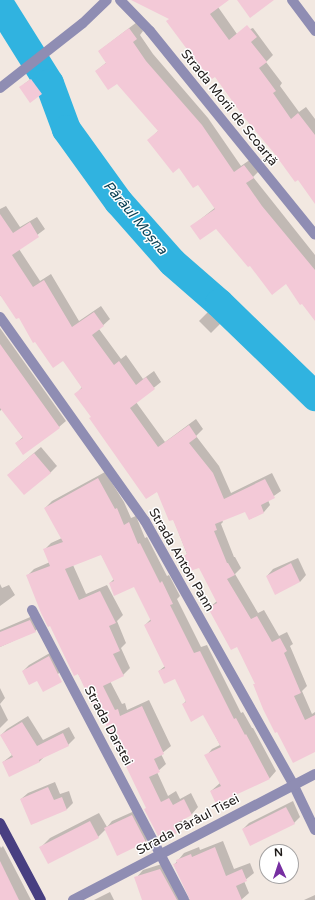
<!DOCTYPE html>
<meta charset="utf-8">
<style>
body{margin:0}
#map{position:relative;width:315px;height:900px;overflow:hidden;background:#f2e8e1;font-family:"Varela Round",sans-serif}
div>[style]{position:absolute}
.shadow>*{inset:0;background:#0003}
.river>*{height:29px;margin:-14.5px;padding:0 14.5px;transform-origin:14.5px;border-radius:14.5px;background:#30b3e0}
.building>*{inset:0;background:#f3c9d7}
.minor>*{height:10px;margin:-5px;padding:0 5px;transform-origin:5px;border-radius:5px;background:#8f8db3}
.major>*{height:10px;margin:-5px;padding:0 5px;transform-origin:5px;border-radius:5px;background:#483f81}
span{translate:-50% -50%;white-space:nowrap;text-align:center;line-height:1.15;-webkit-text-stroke:3px #fff;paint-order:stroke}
.street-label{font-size:13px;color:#1e1a18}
.water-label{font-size:14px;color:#0c4255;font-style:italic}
.north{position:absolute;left:259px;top:844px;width:40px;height:40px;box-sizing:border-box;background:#fff;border:1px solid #a5a3a3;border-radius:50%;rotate:357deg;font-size:11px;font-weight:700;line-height:16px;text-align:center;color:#1e1a18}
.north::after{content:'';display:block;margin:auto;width:14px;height:18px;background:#772fa2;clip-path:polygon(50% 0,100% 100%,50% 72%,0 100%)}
</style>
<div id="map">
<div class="shadow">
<div style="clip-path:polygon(135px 0,227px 0,218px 7px,237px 34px,253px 28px,273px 55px,266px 62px,282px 83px,280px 86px,299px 112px,306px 107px,315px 119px,315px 202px,299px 179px,170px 18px)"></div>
<div style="clip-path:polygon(137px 22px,143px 31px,140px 35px,153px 54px,208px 118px,241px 166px,251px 159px,260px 170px,253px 177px,315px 255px,315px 319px,286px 283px,250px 264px,217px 227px,192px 226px,216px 207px,198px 184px,149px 140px,159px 130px,117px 83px,96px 71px,107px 62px,99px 51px)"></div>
<div style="clip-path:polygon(35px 76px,45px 90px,31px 101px,24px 84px)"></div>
<div style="clip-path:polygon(6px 206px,20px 227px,37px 217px,45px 229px,19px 249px,40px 281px,51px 274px,79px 321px,101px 306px,110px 319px,99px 329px,121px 359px,126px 355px,143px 379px,154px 371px,161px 382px,136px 402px,165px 442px,196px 419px,203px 429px,196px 436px,219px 466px,231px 493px,272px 473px,281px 491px,268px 500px,270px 505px,264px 512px,250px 519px,246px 510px,222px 520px,223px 522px,221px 524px,234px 557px,235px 557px,241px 568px,235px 574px,258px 613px,264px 610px,279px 636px,287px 632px,293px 644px,290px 646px,307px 686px,302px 691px,312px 714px,315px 712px,315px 751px,254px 685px,256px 683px,237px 645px,209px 608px,217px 601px,200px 566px,185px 556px,187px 554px,173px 518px,157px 491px,92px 417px,76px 394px,82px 387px,63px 359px,0 295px,0 209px)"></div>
<div style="clip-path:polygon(218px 302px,230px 314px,211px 333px,199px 321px)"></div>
<div style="clip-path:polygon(0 328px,66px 421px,59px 427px,16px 443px,23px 437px,2px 409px,0 411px)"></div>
<div style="clip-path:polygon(41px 447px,57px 466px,50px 473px,8px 475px)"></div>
<div style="clip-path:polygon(105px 472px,124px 502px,131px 518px,136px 516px,145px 538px,147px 537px,167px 576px,169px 575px,180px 596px,177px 599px,201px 647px,207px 645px,241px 713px,243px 712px,252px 728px,253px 728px,276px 771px,270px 778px,216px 802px,211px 791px,220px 783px,206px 756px,212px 749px,220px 745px,204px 714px,183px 704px,186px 701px,176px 677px,159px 671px,165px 666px,145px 625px,151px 619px,135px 585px,110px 583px,114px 579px,101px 554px,73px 565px,86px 594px,107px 585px,123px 615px,117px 621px,126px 643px,121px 648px,130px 668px,123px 675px,110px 681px,122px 704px,125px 703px,127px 710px,149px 700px,171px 746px,161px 754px,166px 764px,157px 772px,168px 796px,176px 791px,180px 799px,191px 793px,198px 807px,192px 814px,181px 820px,184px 825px,177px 832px,164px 838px,97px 705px,84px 685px,27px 576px,34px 569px,50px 562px,44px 550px,51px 543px,62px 538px,45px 508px,52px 501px)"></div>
<div style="clip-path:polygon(298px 558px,306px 575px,300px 582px,267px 576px,273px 569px)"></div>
<div style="clip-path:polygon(0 584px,2px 588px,9px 585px,15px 595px,0 606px)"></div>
<div style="clip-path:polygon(35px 615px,41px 626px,35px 631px,0 647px,0 630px)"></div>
<div style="clip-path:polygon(55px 650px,64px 668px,58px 674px,40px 684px,38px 680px,23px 671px,29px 665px)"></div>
<div style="clip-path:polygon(0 688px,5px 698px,0 704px,8px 720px,0 728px)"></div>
<div style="clip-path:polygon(28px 716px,43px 740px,69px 727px,75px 738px,68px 745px,45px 756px,39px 762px,3px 762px,12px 755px,1px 735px,7px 729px)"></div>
<div style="clip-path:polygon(55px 782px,60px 794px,69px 791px,73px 803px,67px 809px,31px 823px,21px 799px,28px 793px)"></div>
<div style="clip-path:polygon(293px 801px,300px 817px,294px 823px,243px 829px,249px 823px)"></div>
<div style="clip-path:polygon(139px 809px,152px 835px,146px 841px,118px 854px,106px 829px,98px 837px,41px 847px,50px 838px,99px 813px,107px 827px,112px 821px)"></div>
<div style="clip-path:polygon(223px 841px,234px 869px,250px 863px,254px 873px,244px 881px,249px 893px,241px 900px,143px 900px,136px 878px,143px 870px,168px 862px,188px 899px,191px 899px,174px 865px,184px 853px,199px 847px,200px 850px)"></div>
<div style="clip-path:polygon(0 846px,1px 848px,3px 846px,31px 900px,0 900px)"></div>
<div style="clip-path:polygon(110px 892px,114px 900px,94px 900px)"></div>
<div style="clip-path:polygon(315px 895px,315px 900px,304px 900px)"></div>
</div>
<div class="river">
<div style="left:0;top:5px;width:92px;rotate:57.9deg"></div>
<div style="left:49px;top:83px;width:49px;rotate:69.7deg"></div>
<div style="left:66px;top:129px;width:89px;rotate:54.2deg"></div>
<div style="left:118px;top:201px;width:81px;rotate:48.5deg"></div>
<div style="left:172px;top:262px;width:62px;rotate:41.1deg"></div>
<div style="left:219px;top:303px;width:134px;rotate:44.1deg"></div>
</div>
<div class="building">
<div style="clip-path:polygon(131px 0,229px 0,210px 14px,229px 40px,247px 25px,257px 37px,251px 42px,267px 62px,259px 68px,276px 91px,273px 93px,291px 119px,298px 113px,315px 135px,315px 204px,298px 180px,295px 182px,274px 153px,243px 116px,215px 77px,212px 79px,198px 64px,166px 21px,169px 19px)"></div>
<div style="clip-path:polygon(237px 0,274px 0,250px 18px)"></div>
<div style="clip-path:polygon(129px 28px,137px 39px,133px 42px,146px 61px,202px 125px,234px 172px,244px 165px,254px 178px,246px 183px,262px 206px,315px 270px,315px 321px,302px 304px,300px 305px,286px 284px,272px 295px,250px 266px,248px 267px,216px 229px,200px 240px,190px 226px,215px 209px,198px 185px,193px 188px,179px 168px,173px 173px,147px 140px,158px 131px,117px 84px,108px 90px,95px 71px,106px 63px,98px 51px)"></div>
<div style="clip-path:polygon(31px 79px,42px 94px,30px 103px,19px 87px)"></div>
<div style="clip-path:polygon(0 214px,13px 233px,30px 222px,39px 237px,12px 255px,33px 287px,44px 280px,72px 327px,94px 312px,104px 326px,92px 335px,114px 365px,119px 361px,136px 385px,146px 377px,155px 389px,130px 408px,158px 447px,189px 425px,197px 437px,189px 443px,213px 473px,224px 499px,265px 479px,275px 498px,261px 505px,264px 513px,249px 520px,245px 512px,215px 524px,217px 530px,214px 531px,227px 563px,228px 563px,235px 575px,227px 579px,251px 619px,257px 616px,272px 642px,280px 638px,287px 651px,284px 653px,301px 693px,294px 696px,305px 720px,315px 715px,315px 752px,293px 763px,277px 732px,275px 733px,263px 709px,253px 684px,255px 684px,237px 647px,231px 650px,208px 608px,217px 603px,199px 568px,190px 571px,184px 556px,187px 554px,173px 520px,169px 521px,157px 492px,146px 499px,89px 418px,91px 417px,74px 394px,82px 388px,63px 361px,53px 368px,35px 342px,33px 343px,19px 318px,16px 319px,0 295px)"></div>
<div style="clip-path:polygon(0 344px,60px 428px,23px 455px,15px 443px,23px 438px,0 408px)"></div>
<div style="clip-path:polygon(34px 453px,51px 473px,24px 495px,7px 475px)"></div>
<div style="clip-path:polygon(98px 478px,115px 509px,117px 508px,124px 525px,129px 522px,138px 544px,140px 543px,160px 583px,162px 581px,173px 604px,170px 605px,194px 653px,200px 651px,234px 719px,236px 718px,245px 735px,246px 734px,270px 779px,216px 804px,210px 791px,221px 786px,204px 755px,221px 747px,203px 715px,191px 722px,182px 704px,186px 702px,175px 679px,164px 684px,158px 671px,165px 668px,144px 625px,151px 621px,134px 587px,114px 596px,109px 583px,114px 581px,101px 555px,65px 569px,79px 600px,100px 591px,116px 623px,109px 626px,120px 651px,113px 654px,124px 676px,103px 686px,115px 710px,118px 709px,120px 716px,142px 706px,164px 754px,154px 759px,160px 772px,149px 777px,161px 802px,169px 798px,173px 805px,184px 799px,192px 815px,173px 825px,177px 833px,164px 840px,162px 835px,158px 836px,144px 809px,146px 808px,97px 706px,94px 708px,78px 674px,74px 676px,50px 626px,48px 627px,41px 613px,26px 575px,50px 566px,43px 549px,63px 542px,44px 508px)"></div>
<div style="clip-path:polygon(291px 563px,300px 582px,275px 595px,266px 576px)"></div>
<div style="clip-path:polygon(30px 620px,36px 632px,0 647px,0 632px)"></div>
<div style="clip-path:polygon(49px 656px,62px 682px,43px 692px,37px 681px,29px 685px,22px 671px)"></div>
<div style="clip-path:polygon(22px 722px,37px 746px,63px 733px,69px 746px,39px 760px,40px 762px,9px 777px,2px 762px,13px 757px,0 735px)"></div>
<div style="clip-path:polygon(48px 787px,54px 800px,62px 797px,67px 810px,31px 825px,20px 799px)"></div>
<div style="clip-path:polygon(286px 807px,295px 824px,250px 846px,242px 829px)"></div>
<div style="clip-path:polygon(132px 815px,146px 842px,117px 856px,104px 828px)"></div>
<div style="clip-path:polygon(90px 821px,99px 838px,48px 864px,39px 847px)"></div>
<div style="clip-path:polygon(215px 847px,226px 876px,242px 869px,247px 881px,236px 886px,242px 900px,190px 900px,173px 864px,177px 863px,176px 860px,191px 854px,192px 857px)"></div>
<div style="clip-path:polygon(0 861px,19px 900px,0 900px)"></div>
<div style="clip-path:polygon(160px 869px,177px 900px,142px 900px,134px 877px)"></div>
</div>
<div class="minor">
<div style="left:120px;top:0;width:43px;rotate:45.9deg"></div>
<div style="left:150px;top:31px;width:262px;rotate:51deg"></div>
<div style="left:292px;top:0;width:39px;rotate:53deg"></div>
<div style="left:0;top:88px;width:105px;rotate:-38.1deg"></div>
<div style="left:83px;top:23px;width:33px;rotate:-44deg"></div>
<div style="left:0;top:317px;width:250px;rotate:54.6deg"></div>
<div style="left:145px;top:521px;width:302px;rotate:60.6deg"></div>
<div style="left:293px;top:784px;width:51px;rotate:64.4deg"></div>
<div style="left:32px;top:610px;width:327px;rotate:62.3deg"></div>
<div style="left:73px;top:900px;width:273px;rotate:-27.5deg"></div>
</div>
<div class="major">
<div style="left:0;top:823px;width:87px;rotate:62deg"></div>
</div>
<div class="street-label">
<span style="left:229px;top:108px;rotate:51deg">Strada Morii de Scoarţă</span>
<span style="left:181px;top:560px;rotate:60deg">Strada Anton Pann</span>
<span style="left:108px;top:726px;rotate:62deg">Strada Darstei</span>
<span style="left:188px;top:825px;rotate:-28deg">Strada Pârâul Tisei</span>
</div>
<div class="water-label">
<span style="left:135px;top:218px;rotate:50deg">Pârâul Moșna</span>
</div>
<div class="north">N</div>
</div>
